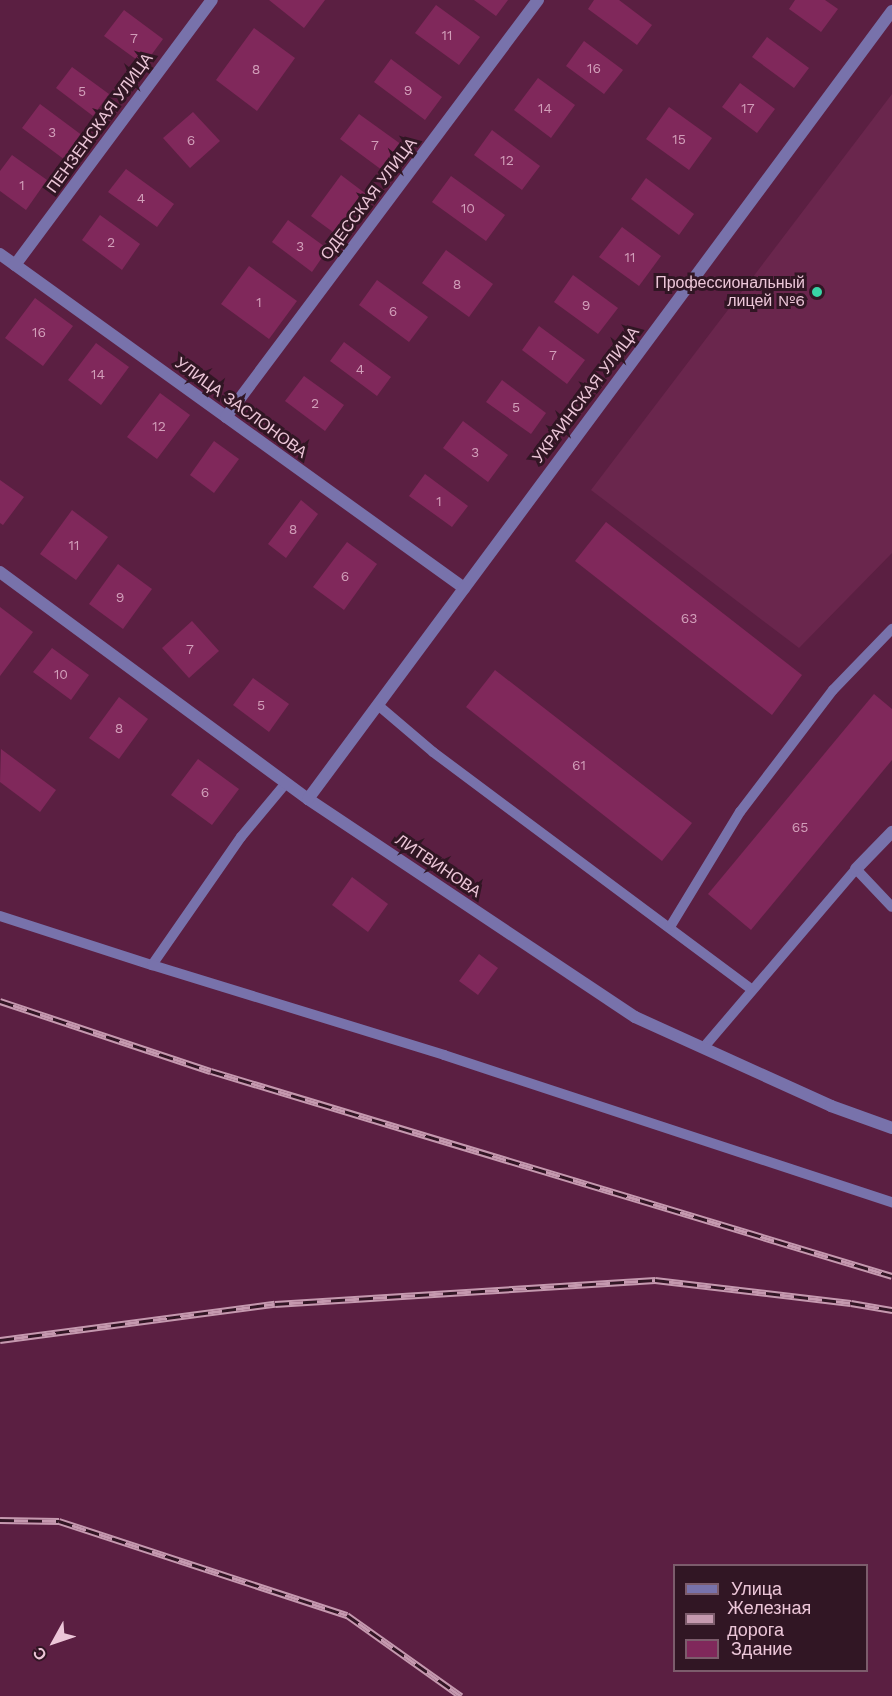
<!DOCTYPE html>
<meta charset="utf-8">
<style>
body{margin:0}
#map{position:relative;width:892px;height:1696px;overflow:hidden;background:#5b1f42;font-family:"Work Sans",sans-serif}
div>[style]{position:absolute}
.built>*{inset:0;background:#6a264d}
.building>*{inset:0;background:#80285b}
.lane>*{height:10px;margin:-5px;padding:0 5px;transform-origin:5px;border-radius:5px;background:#7872ab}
.street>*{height:12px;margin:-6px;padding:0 6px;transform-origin:6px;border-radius:6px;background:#7872ab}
.rail>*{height:7px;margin-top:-3.5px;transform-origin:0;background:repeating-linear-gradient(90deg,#311624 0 14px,#c599af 0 28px);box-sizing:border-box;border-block:2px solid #c599af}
.dots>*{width:16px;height:16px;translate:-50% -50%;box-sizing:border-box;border:3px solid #311624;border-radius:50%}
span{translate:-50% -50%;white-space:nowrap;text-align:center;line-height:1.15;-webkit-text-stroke:6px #311624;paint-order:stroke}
.number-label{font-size:14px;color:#d19eb9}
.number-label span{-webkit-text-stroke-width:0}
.street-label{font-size:16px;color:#ecc6d8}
.poi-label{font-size:16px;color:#ecc6d8}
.right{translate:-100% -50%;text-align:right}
.legend{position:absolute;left:673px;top:1564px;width:195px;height:108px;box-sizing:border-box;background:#311624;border:2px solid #7c5c6c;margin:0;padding:8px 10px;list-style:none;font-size:18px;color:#ecc6d8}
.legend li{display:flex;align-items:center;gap:12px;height:30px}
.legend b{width:30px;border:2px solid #7c5c6c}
.north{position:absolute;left:24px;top:1612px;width:60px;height:60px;-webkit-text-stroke:4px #311624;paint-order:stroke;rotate:230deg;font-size:16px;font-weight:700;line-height:24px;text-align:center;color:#ecc6d8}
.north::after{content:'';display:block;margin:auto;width:21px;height:27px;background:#ecc6d8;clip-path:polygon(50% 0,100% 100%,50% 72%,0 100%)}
</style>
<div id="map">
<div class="built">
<div style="clip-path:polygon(892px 94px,892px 553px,799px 648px,591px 490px)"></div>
</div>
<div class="building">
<div style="clip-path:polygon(269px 0,325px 0,304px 28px)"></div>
<div style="clip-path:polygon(474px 0,508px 0,496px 16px)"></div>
<div style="clip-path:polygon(594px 0,619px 0,652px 25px,637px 45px,588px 9px)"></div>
<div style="clip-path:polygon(795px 0,825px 0,838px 9px,821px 32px,789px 9px)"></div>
<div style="clip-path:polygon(436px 5px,480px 37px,459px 65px,415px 33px)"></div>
<div style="clip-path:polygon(124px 10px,163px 39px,144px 65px,104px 36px)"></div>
<div style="clip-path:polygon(254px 28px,295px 58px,257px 111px,216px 80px)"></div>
<div style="clip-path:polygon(767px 37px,809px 68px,794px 88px,752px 57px)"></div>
<div style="clip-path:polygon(584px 41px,623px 70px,604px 94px,566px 66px)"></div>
<div style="clip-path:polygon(391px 59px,442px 97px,425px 120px,374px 82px)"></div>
<div style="clip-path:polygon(72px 67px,109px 94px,93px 116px,56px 88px)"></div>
<div style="clip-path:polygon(538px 78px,575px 105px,551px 138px,514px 110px)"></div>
<div style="clip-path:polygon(740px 83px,775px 109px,757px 133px,722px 107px)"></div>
<div style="clip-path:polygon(40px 104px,83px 136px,65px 160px,22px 128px)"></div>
<div style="clip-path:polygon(669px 107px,712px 138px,689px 170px,646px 139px)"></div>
<div style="clip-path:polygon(193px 112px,220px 141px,190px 168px,163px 138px)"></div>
<div style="clip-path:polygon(359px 114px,409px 150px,390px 176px,340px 139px)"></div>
<div style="clip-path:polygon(492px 130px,540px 166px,522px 190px,474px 155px)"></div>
<div style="clip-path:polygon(12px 155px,47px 180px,26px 210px,0 191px,0 171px)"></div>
<div style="clip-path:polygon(126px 169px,174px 204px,157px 227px,108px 192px)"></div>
<div style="clip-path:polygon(341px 175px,366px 194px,337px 235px,311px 216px)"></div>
<div style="clip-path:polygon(451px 176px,505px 215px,486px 241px,432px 202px)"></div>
<div style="clip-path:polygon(646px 178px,694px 214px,679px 235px,631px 199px)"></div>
<div style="clip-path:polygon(100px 215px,140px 244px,122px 270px,82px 240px)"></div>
<div style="clip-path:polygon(288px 220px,328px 249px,312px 272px,272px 242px)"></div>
<div style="clip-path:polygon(622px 227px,661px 256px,639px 286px,599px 257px)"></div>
<div style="clip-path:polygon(446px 250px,493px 284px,469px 317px,422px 283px)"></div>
<div style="clip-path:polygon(249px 266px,297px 301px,269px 339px,221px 304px)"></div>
<div style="clip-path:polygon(573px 275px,618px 308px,598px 334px,554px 302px)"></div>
<div style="clip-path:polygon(377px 280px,428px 317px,409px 342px,359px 305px)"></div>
<div style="clip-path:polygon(35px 298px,73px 326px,43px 366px,5px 338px)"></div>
<div style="clip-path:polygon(539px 326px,585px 360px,567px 384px,522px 350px)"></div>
<div style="clip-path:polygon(344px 342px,391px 377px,377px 396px,330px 361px)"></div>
<div style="clip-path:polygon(96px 343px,129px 367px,101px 405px,68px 380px)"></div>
<div style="clip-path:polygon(304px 376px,344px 405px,325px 431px,285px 401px)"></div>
<div style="clip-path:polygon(502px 380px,546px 413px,531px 434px,486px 402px)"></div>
<div style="clip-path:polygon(160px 393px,190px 415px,157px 459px,127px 437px)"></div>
<div style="clip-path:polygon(463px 421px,508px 455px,488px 482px,443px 448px)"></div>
<div style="clip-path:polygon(214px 441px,239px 459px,214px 493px,190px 475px)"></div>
<div style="clip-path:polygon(425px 474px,468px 506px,452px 527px,409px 496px)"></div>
<div style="clip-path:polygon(0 480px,24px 497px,3px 525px,0 523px)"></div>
<div style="clip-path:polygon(301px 500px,318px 514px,286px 558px,268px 544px)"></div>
<div style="clip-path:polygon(72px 510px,108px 537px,76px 580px,40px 554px)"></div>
<div style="clip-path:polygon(606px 522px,802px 675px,772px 715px,575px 561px)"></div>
<div style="clip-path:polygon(347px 542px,377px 564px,344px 610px,313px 587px)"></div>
<div style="clip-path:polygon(118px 564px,152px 589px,123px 629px,89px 604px)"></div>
<div style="clip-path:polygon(0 607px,33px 632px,0 676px)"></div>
<div style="clip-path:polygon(192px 621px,219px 651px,189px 678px,162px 648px)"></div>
<div style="clip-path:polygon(52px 648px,89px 675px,71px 700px,33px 672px)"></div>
<div style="clip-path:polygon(495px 670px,692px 823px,662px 861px,466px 707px)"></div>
<div style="clip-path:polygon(253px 678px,289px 704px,269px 732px,233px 705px)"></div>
<div style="clip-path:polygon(874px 694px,892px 709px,892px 760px,751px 930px,708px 894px)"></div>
<div style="clip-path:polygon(119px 697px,148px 719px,119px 759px,89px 738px)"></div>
<div style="clip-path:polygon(1px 749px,56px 790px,40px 812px,0 782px)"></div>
<div style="clip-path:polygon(198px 759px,239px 789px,212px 825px,171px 795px)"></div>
<div style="clip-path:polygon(352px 877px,388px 904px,368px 932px,332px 905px)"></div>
<div style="clip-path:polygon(479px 954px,498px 968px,478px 995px,459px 981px)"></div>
</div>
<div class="lane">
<div style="left:379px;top:706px;width:71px;rotate:40.4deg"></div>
<div style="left:433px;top:752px;width:398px;rotate:36.7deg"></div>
<div style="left:0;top:916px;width:160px;rotate:17.9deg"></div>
<div style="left:152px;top:965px;width:156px;rotate:-55.2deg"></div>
<div style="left:241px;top:837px;width:70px;rotate:-50.2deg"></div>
<div style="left:670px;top:927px;width:135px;rotate:-58.7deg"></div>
<div style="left:740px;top:812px;width:153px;rotate:-52.7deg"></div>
<div style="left:833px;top:690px;width:85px;rotate:-46deg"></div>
<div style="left:152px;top:965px;width:306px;rotate:17.1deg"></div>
<div style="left:444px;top:1055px;width:472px;rotate:18.2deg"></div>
<div style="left:704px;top:1047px;width:234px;rotate:-49.5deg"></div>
<div style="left:856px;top:869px;width:52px;rotate:46.5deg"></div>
</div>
<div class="street">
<div style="left:0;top:254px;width:572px;rotate:35.75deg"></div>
<div style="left:15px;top:265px;width:330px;rotate:-53.4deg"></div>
<div style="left:226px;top:417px;width:521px;rotate:-53.2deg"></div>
<div style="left:0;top:572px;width:383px;rotate:36.4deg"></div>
<div style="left:308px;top:799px;width:393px;rotate:33.7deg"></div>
<div style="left:635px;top:1017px;width:215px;rotate:24.4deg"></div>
<div style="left:831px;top:1106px;width:65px;rotate:19.8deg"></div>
<div style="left:308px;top:799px;width:981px;rotate:-53.46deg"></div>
<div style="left:856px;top:869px;width:52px;rotate:-45.8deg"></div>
</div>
<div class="rail">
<div style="left:0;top:1001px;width:222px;rotate:18.4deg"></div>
<div style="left:211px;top:1071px;width:711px;rotate:16.75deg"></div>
<div style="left:0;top:1340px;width:277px;rotate:-7.5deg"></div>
<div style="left:275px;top:1304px;width:381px;rotate:-3.6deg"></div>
<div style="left:655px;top:1280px;width:197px;rotate:6.7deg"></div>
<div style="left:851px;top:1303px;width:42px;rotate:9.7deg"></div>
<div style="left:0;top:1520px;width:59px;rotate:1deg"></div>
<div style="left:59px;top:1521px;width:303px;rotate:18.1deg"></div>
<div style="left:347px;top:1615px;width:140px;rotate:35.4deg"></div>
</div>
<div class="dots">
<div style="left:817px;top:292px;background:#38d4a6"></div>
</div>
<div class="number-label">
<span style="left:447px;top:35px">11</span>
<span style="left:134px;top:38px">7</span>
<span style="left:594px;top:68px">16</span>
<span style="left:256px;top:69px">8</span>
<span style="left:408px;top:90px">9</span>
<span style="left:82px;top:91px">5</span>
<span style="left:545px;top:108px">14</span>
<span style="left:748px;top:108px">17</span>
<span style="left:52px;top:132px">3</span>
<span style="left:679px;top:139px">15</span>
<span style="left:191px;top:140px">6</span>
<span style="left:375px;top:145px">7</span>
<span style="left:507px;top:160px">12</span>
<span style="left:22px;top:185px">1</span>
<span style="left:141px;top:198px">4</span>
<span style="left:468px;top:208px">10</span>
<span style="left:111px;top:242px">2</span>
<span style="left:300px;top:246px">3</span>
<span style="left:630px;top:257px">11</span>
<span style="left:457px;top:284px">8</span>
<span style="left:259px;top:302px">1</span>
<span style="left:586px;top:305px">9</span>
<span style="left:393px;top:311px">6</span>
<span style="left:39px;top:332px">16</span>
<span style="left:553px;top:355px">7</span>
<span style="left:360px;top:369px">4</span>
<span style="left:98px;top:374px">14</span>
<span style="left:315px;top:403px">2</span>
<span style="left:516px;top:407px">5</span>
<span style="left:159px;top:426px">12</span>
<span style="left:475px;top:452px">3</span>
<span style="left:439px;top:501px">1</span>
<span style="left:293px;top:529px">8</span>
<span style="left:74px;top:545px">11</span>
<span style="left:345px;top:576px">6</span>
<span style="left:120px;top:597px">9</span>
<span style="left:689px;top:618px">63</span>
<span style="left:190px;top:649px">7</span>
<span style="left:61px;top:674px">10</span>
<span style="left:261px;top:705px">5</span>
<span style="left:119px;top:728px">8</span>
<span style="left:579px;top:765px">61</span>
<span style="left:205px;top:792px">6</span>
<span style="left:800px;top:827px">65</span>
</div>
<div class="street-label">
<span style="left:100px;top:123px;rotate:-54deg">ПЕНЗЕНСКАЯ УЛИЦА</span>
<span style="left:369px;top:199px;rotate:-53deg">ОДЕССКАЯ УЛИЦА</span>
<span style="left:586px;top:395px;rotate:-53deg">УКРАИНСКАЯ УЛИЦА</span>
<span style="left:241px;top:408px;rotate:36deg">УЛИЦА ЗАСЛОНОВА</span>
<span style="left:438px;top:866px;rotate:34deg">ЛИТВИНОВА</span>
</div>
<div class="poi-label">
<span class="right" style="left:805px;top:292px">Профессиональный<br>лицей №6</span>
</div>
<ul class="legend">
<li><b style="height:8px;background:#7872ab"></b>Улица</li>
<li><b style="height:8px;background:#c599af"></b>Железная дорога</li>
<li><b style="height:16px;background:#80285b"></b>Здание</li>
</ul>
<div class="north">С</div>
</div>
